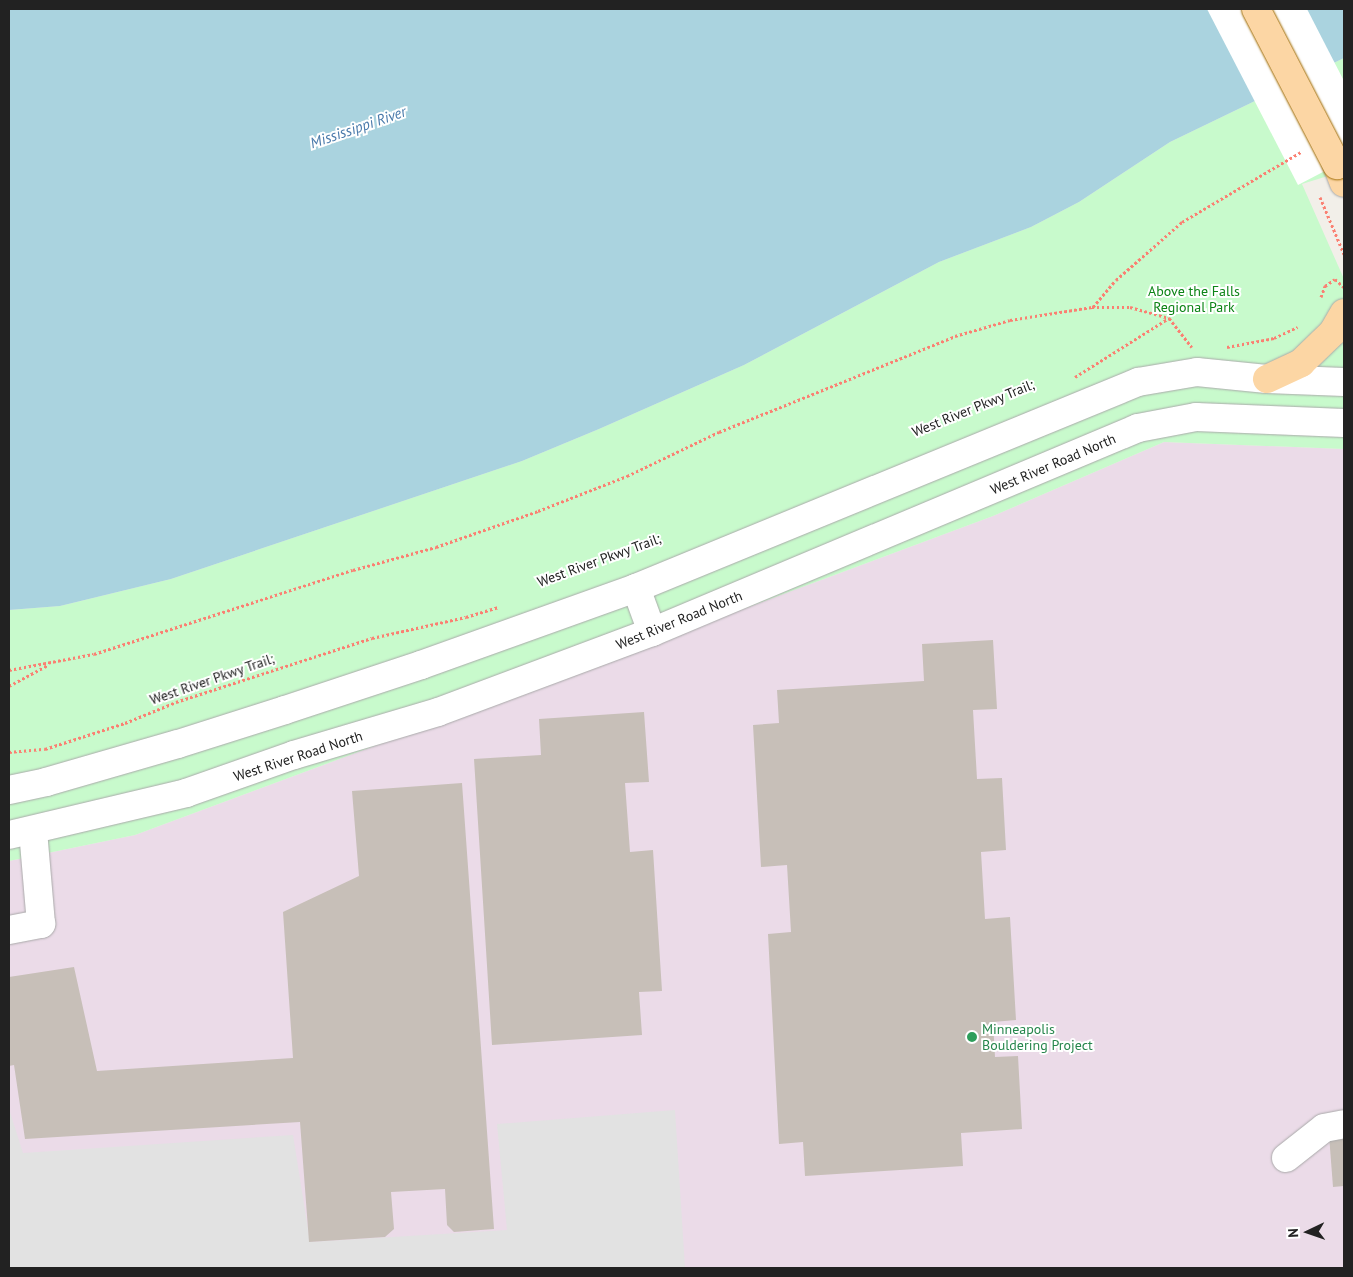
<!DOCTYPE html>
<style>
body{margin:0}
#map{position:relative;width:1353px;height:1277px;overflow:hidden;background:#f2efe9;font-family:"PT Sans",sans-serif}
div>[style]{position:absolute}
.industrial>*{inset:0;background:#ebdbe8}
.park>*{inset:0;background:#c8facc}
.parking>*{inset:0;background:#e2e2e2}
.water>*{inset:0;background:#aad3df}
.pier>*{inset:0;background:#fff}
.building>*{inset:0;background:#c7bfb8}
.path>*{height:3px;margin-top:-1.5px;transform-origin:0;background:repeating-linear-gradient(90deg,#fa8072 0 2.5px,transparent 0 5px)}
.roads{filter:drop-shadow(0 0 1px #a9a9a9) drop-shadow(0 0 1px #a9a9a9)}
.minor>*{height:28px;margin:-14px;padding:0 14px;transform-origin:14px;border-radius:14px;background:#fff}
.major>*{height:28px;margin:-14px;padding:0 14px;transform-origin:14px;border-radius:14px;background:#fcd6a4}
.bridges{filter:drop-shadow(0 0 1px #a06b00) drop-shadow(0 0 1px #a06b00)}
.major-bridge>*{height:28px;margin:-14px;padding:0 14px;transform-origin:14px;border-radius:14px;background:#fcd6a4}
.dots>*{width:14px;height:14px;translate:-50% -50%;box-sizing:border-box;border:2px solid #fff;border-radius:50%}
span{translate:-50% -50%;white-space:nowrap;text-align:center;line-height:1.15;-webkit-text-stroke:4px #fff;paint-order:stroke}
.park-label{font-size:14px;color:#0c8416}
.street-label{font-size:14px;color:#222}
.leisure-label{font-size:14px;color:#27864d}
.left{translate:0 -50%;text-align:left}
.water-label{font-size:15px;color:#4a7aab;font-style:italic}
.frame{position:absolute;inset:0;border:10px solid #222;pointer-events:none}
.north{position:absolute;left:1283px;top:1207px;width:50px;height:50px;-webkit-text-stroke:4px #fff;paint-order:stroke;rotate:267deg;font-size:14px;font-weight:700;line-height:20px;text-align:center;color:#222}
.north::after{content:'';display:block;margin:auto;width:18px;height:22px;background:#222;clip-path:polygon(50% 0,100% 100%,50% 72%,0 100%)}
</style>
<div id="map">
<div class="industrial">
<div style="clip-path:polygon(1164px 442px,1344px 449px,1344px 1268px,9px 1268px,9px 861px,135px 835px,993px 516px)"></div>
</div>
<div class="park">
<div style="clip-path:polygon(1344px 58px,1344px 171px,1302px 184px,1344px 279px,1344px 449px,1164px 442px,993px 516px,135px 835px,9px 861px,9px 610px,60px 606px,171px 579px,522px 461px,599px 429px,744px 365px,939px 262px,1031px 227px,1079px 202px,1170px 142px)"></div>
</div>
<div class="parking">
<div style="clip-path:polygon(9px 1109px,23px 1153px,293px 1135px,310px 1242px,507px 1230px,497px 1124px,675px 1110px,685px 1268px,9px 1268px)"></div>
</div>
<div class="water">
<div style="clip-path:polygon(9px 9px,1344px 9px,1344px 58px,1170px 142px,1079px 202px,1031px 227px,939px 262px,744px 365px,599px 429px,522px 461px,171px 579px,60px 606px,9px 610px)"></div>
</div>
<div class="pier">
<div style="clip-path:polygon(1207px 9px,1307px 9px,1344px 81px,1344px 161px,1298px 185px)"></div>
</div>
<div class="building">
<div style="clip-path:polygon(993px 640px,997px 709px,973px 710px,977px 779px,1002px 778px,1006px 850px,981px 852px,985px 919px,1010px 917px,1016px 1020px,993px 1022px,995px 1057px,1018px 1056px,1022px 1129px,961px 1133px,963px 1166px,805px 1176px,803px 1142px,779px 1144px,768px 934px,791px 932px,787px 865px,761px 867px,753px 725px,779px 723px,777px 690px,924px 681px,922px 644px)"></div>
<div style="clip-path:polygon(644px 712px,649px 782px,625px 783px,630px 852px,653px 850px,662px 991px,639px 992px,642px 1035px,492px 1045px,474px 759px,541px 755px,539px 719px)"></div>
<div style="clip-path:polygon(462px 783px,494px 1229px,454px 1232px,447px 1225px,445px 1189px,391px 1192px,394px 1229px,385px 1237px,309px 1242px,300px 1122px,25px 1139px,14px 1065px,9px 1066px,9px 977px,74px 967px,97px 1071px,293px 1058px,283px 912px,359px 876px,352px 791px)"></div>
<div style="clip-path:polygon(1344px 1133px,1344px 1186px,1333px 1187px,1329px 1135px)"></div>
</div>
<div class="path">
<div style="left:1320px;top:197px;width:62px;rotate:67.2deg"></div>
<div style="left:1321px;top:297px;width:12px;rotate:-70deg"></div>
<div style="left:1325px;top:286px;width:12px;rotate:-35deg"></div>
<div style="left:1335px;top:279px;width:12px;rotate:42deg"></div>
<div style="left:1093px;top:307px;width:35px;rotate:-50deg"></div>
<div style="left:1116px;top:280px;width:88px;rotate:-41.3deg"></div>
<div style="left:1182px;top:222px;width:138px;rotate:-30.5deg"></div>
<div style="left:1227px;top:347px;width:48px;rotate:-10.8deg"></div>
<div style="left:1274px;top:338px;width:26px;rotate:-25deg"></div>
<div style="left:1075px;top:377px;width:111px;rotate:-32.1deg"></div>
<div style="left:9px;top:670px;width:86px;rotate:-10.7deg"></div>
<div style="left:94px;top:654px;width:272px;rotate:-18deg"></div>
<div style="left:353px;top:570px;width:86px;rotate:-15.5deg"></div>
<div style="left:436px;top:547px;width:108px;rotate:-19.4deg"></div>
<div style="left:538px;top:511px;width:96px;rotate:-21.5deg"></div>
<div style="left:627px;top:476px;width:102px;rotate:-25.6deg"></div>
<div style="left:719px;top:432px;width:255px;rotate:-22.1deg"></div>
<div style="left:955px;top:336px;width:57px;rotate:-16.2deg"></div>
<div style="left:1010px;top:320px;width:83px;rotate:-9deg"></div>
<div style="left:1092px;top:307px;width:38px"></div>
<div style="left:1130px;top:307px;width:41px;rotate:15.8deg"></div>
<div style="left:1169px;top:318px;width:37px;rotate:52deg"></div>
<div style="left:9px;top:686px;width:44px;rotate:-28.3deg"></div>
<div style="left:9px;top:752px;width:36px;rotate:-5deg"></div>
<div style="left:45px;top:749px;width:84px;rotate:-18deg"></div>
<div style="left:125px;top:723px;width:55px;rotate:-22.4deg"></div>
<div style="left:176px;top:702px;width:206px;rotate:-18.1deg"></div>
<div style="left:372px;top:638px;width:96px;rotate:-12.6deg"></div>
<div style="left:466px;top:617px;width:34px;rotate:-17deg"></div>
</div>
<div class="roads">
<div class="minor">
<div style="left:636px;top:588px;width:47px;rotate:70deg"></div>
<div style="left:9px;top:790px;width:38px;rotate:-12deg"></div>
<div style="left:46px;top:782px;width:137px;rotate:-16.1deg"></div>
<div style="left:178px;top:744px;width:112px;rotate:-17.6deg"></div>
<div style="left:285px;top:710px;width:143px;rotate:-18.3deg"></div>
<div style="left:421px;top:665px;width:228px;rotate:-19.7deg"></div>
<div style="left:636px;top:588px;width:543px;rotate:-22.31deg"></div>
<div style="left:1138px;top:382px;width:60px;rotate:-9.6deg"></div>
<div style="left:1197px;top:372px;width:70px;rotate:5.7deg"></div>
<div style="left:1267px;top:379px;width:77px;rotate:2.2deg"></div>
<div style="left:9px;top:835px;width:182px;rotate:-13.3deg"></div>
<div style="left:186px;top:793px;width:114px;rotate:-19.4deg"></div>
<div style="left:294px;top:755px;width:150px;rotate:-16.6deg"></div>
<div style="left:438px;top:712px;width:228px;rotate:-20.5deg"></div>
<div style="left:652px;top:632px;width:527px;rotate:-22.77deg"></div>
<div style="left:1138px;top:428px;width:59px;rotate:-10.7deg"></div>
<div style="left:1196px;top:417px;width:148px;rotate:2.3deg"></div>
<div style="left:9px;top:930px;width:33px;rotate:-11deg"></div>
<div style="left:41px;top:924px;width:94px;rotate:-94.9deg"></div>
<div style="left:1286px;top:1158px;width:48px;rotate:-38.3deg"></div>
<div style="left:1324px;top:1128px;width:20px;rotate:-11deg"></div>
</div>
<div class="major">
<div style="left:1337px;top:165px;width:19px;rotate:69deg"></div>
<div style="left:1267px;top:379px;width:38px;rotate:-25deg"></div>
<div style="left:1301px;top:363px;width:45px;rotate:-44.1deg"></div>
<div style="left:1333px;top:332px;width:22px;rotate:-60deg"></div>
</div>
</div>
<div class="bridges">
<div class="major-bridge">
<div style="left:1256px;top:9px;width:176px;rotate:62.6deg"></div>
</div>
</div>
<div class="dots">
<div style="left:972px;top:1037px;background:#2e9e5b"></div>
</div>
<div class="park-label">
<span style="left:1194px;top:299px">Above the Falls<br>Regional Park</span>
</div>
<div class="street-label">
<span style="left:973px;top:408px;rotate:-22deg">West River Pkwy Trail;</span>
<span style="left:1053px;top:464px;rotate:-23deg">West River Road North</span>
<span style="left:599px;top:560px;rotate:-20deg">West River Pkwy Trail;</span>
<span style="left:679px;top:620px;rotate:-22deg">West River Road North</span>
<span style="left:212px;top:679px;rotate:-19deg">West River Pkwy Trail;</span>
<span style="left:298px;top:756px;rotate:-18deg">West River Road North</span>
</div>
<div class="leisure-label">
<span class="left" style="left:982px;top:1037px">Minneapolis<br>Bouldering Project</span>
</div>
<div class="water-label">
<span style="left:358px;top:127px;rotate:-19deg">Mississippi River</span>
</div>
<div class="frame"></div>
<div class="north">N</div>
</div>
